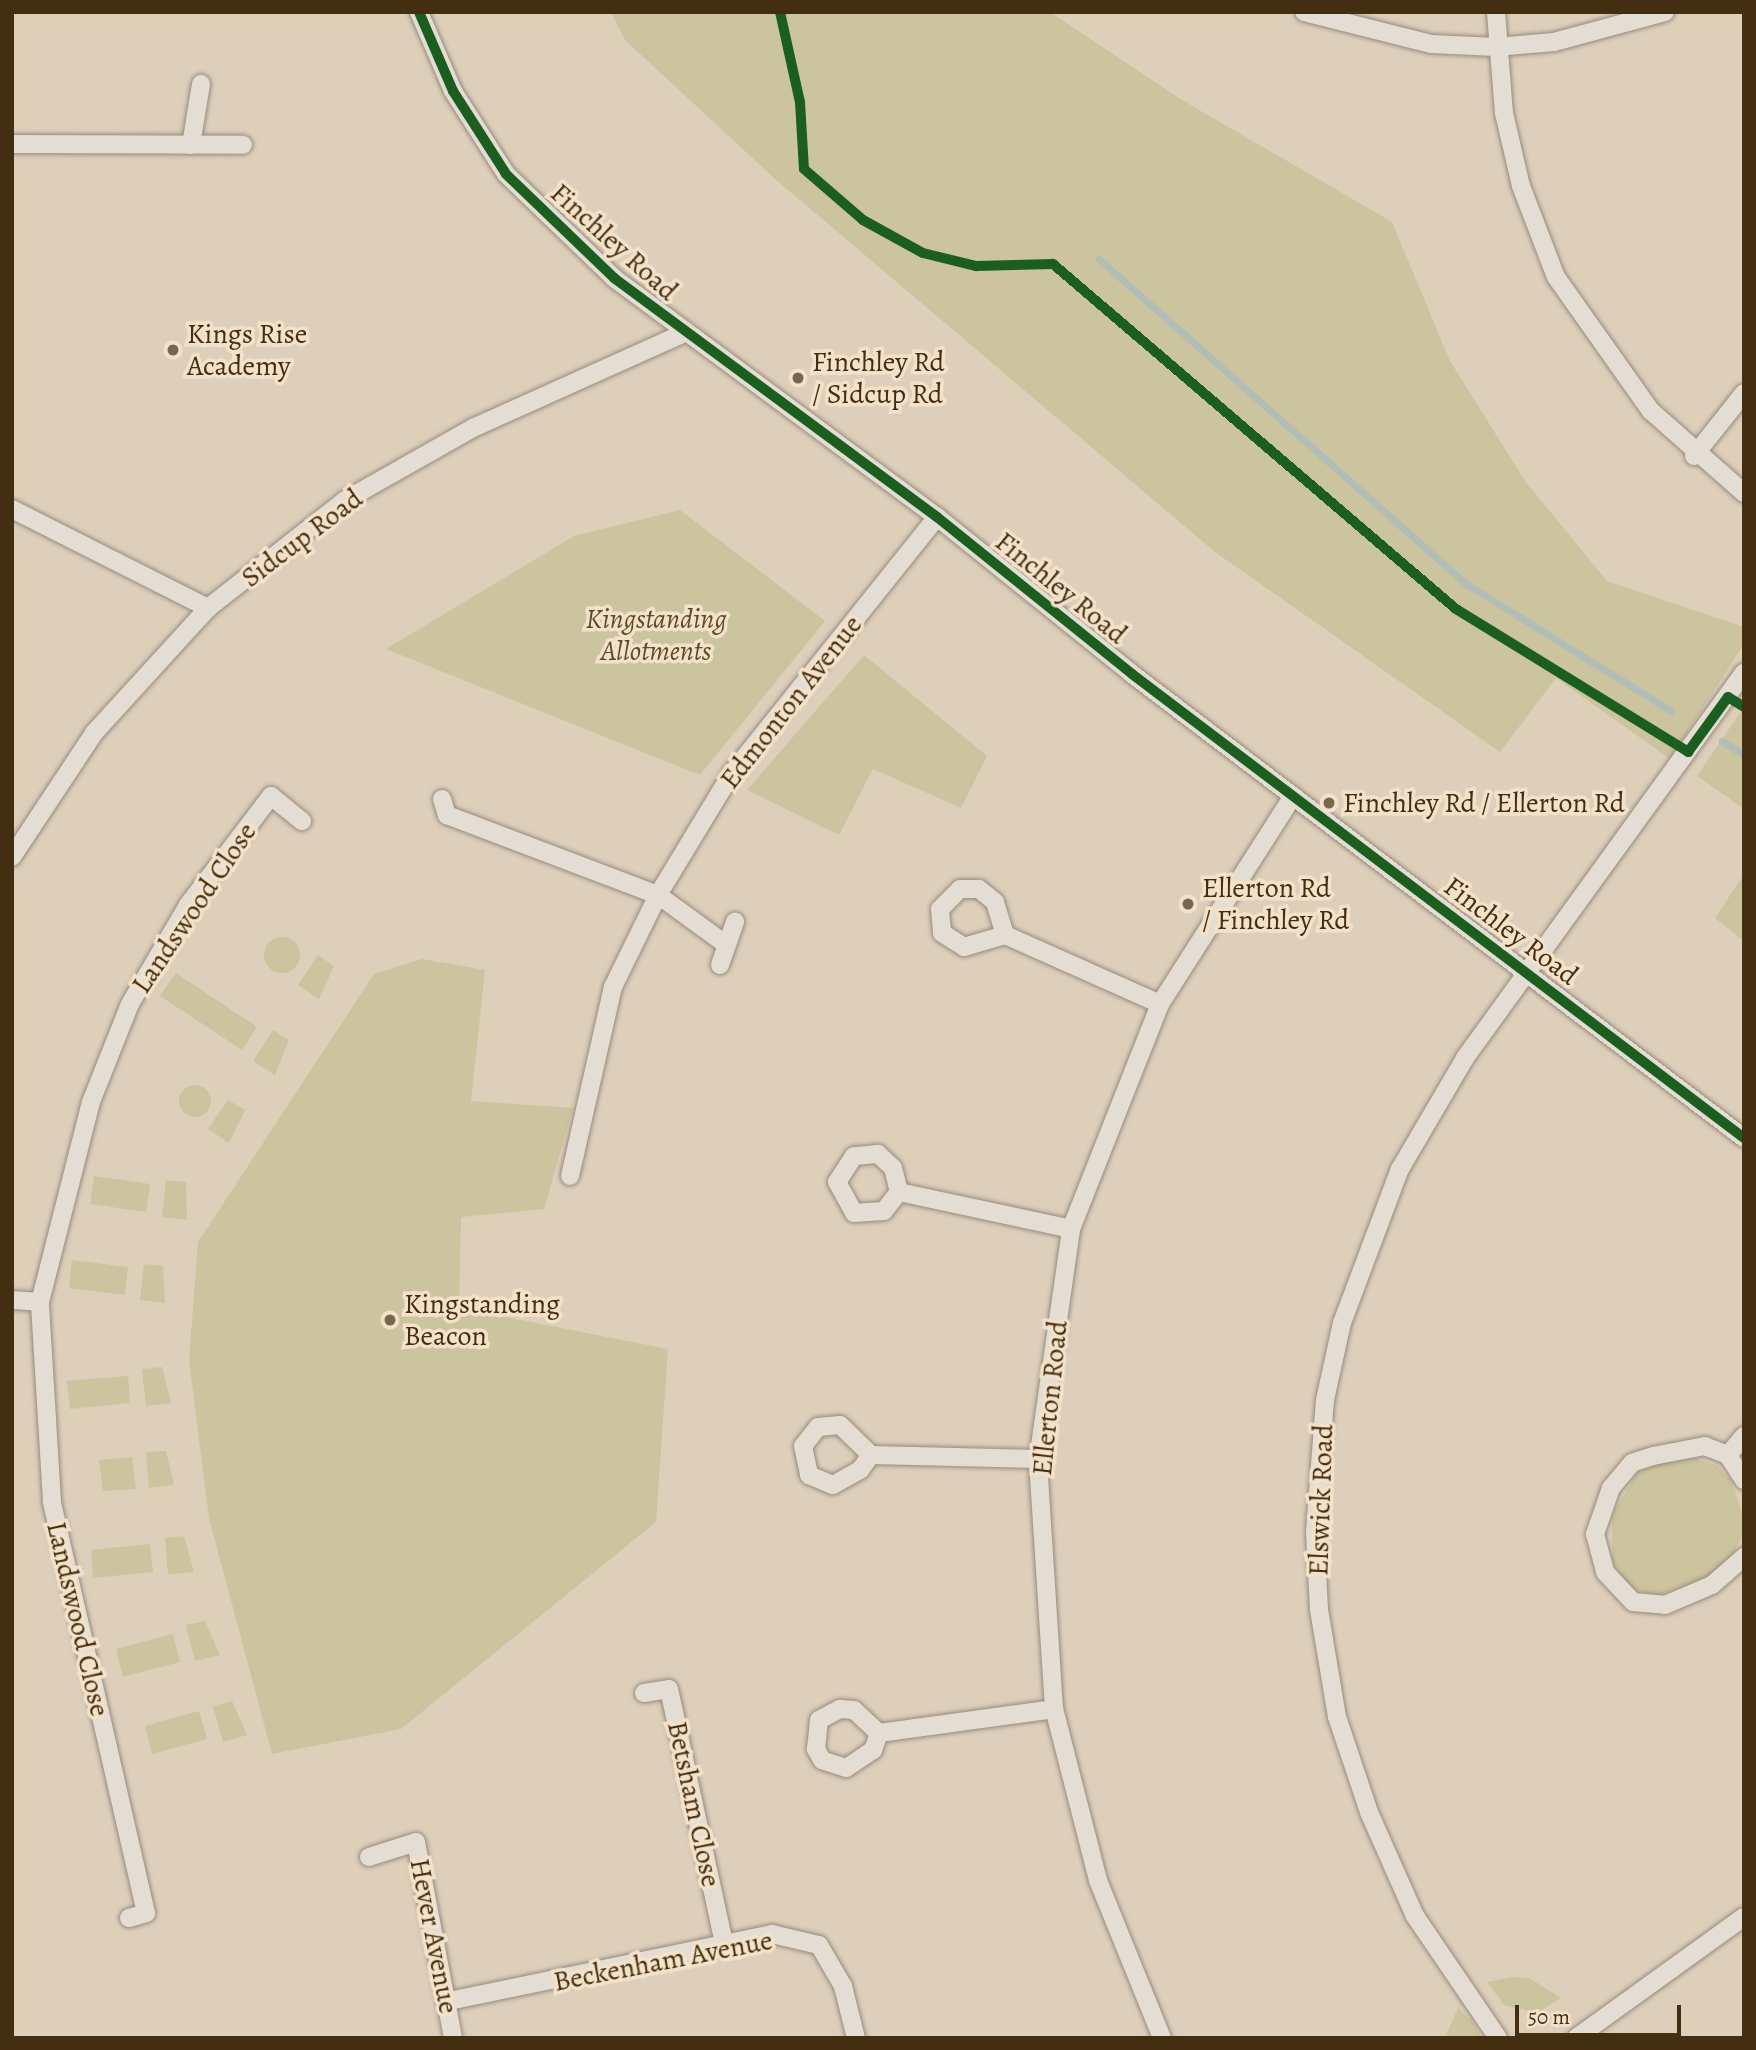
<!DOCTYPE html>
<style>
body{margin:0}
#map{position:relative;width:1756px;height:2050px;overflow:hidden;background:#decfbb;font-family:Alegreya,serif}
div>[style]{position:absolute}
.green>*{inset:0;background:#cbc49e}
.round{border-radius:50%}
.stream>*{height:7px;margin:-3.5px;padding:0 3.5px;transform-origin:3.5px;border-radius:3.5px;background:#b1bdb6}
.roads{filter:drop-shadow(0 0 2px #968b7d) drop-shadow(0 0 2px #968b7d)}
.minor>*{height:18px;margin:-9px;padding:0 9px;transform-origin:9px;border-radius:9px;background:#e4ddd3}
.cycleway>*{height:10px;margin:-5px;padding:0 5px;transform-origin:5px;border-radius:5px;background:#1b5e20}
.dots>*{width:19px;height:19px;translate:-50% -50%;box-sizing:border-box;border:4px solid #f3e2c9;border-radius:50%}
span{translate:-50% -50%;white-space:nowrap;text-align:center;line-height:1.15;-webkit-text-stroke:7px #f3e2c9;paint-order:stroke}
.street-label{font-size:28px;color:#442e11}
.poi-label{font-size:28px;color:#442e11}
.left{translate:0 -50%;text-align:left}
.park-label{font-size:28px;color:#5c4a29;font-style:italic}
.frame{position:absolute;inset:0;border:14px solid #442e11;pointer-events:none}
.scale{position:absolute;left:1515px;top:2005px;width:166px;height:32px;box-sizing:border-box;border:4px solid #442e11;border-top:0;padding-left:9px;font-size:21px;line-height:24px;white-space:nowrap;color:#442e11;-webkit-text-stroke:5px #f3e2c9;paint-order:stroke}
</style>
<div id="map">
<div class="green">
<div style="clip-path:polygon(611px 12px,1050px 12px,1182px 100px,1392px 222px,1450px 361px,1525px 481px,1607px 581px,1744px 627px,1744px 644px,1670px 759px,1556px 678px,1500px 752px,1215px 552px,774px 178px,625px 40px)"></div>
<div style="clip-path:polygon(680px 510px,825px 621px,700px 775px,386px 649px,574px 536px)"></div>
<div style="clip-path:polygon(864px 655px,987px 756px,961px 808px,873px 769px,839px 835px,747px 790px)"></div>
<div style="clip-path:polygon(1744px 707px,1744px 809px,1697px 776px)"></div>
<div style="clip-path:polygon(1744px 874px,1744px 941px,1715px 918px)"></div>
<div class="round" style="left:264px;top:937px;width:36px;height:36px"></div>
<div style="clip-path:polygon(318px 955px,334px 966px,319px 999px,298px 985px)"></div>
<div style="clip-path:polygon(422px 959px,485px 970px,471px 1101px,573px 1108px,544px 1209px,461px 1217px,459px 1308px,668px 1349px,656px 1522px,401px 1729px,272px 1754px,209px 1518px,189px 1361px,198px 1242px,374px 974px)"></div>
<div style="clip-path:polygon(176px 973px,257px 1027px,242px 1050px,160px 996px)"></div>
<div style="clip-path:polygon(273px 1030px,289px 1040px,275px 1075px,253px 1061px)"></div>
<div class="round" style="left:179px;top:1085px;width:32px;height:32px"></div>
<div style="clip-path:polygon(228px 1100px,245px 1110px,229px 1143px,208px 1129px)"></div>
<div style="clip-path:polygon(94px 1176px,150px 1184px,146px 1212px,90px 1204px)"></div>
<div style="clip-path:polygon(166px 1180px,186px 1182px,187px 1220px,162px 1217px)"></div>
<div style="clip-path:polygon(72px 1260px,128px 1267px,125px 1295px,69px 1288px)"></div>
<div style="clip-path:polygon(144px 1264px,163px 1266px,165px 1303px,140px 1300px)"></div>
<div style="clip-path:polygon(162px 1367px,171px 1403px,146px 1406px,142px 1369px)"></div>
<div style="clip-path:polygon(128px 1376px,130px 1403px,70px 1409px,67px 1381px)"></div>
<div style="clip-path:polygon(166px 1451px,174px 1485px,149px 1488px,146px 1452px)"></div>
<div style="clip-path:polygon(1688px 1456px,1718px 1466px,1731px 1481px,1744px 1518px,1741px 1539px,1728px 1564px,1707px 1579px,1655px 1596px,1630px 1587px,1620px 1574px,1612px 1559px,1612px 1515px,1637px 1473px,1660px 1459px)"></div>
<div style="clip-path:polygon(132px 1457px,136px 1489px,103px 1491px,99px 1460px)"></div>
<div style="clip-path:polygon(184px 1536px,194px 1572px,168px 1574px,165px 1538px)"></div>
<div style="clip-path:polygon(150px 1544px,153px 1572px,93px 1578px,91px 1550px)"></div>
<div style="clip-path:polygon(205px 1621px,220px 1655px,195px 1661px,186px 1625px)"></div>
<div style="clip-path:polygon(173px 1634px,180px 1662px,123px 1677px,116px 1649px)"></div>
<div style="clip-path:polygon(232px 1701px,247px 1735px,223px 1742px,213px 1706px)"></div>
<div style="clip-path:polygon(199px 1711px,207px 1739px,152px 1754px,145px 1726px)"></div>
<div style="clip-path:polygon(1511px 1977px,1529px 1978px,1561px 1998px,1537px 2013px,1504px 2005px,1487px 1982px)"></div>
<div style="clip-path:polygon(1458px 2008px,1472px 2021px,1482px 2038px,1445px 2038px)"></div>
</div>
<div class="stream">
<div style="left:1099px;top:259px;width:492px;rotate:41.5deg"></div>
<div style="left:1468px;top:585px;width:239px;rotate:31.8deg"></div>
<div style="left:1722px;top:741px;width:26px;rotate:32deg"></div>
</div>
<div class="roads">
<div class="minor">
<div style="left:419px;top:12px;width:86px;rotate:66.7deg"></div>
<div style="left:453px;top:91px;width:98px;rotate:57.4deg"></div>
<div style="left:506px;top:174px;width:150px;rotate:43.9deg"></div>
<div style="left:614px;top:278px;width:402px;rotate:36.5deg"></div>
<div style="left:937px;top:517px;width:250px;rotate:38.8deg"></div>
<div style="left:1132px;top:674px;width:768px;rotate:37.17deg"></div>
<div style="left:1304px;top:12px;width:131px;rotate:14.1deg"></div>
<div style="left:1431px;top:44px;width:65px;rotate:2.6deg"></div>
<div style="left:1496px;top:47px;width:58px;rotate:-4.9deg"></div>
<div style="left:1554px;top:42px;width:115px;rotate:-15.1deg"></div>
<div style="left:1496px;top:12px;width:101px;rotate:85.5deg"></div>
<div style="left:1504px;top:113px;width:75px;rotate:76.9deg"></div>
<div style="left:1521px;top:186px;width:97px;rotate:69deg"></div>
<div style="left:1556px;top:277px;width:164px;rotate:54.7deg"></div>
<div style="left:1651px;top:411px;width:124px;rotate:41.4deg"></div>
<div style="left:12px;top:144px;width:231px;rotate:0.2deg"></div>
<div style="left:191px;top:145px;width:62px;rotate:-80.7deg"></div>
<div style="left:1694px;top:456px;width:80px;rotate:-51.6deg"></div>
<div style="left:12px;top:509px;width:220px;rotate:26.8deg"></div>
<div style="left:442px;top:799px;width:17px;rotate:73deg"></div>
<div style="left:447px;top:815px;width:226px;rotate:20.8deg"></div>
<div style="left:658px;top:895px;width:82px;rotate:36deg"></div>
<div style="left:12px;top:857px;width:149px;rotate:-56.5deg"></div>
<div style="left:94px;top:733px;width:169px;rotate:-47.6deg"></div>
<div style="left:208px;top:608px;width:173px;rotate:-38.2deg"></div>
<div style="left:344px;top:501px;width:150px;rotate:-29.5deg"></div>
<div style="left:475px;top:427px;width:229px;rotate:-24.2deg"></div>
<div style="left:1005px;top:935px;width:34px;rotate:-107deg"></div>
<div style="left:995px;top:902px;width:21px;rotate:-141deg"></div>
<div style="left:979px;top:889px;width:19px;rotate:180deg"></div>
<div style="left:960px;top:889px;width:28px;rotate:135deg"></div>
<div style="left:940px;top:909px;width:24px;rotate:85deg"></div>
<div style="left:942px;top:933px;width:26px;rotate:32deg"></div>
<div style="left:964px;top:947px;width:43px;rotate:-16.3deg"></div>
<div style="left:1005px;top:935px;width:170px;rotate:24deg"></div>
<div style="left:720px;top:965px;width:46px;rotate:-70.8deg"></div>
<div style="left:570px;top:1176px;width:194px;rotate:-77.2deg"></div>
<div style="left:613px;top:987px;width:102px;rotate:-63.9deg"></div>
<div style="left:658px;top:895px;width:143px;rotate:-58.8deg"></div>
<div style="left:732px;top:773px;width:328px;rotate:-51.3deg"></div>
<div style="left:899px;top:1192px;width:25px;rotate:-104deg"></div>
<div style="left:893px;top:1168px;width:21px;rotate:-137deg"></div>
<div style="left:878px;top:1154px;width:24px;rotate:175deg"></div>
<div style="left:854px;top:1156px;width:31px;rotate:123deg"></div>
<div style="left:837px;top:1182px;width:35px;rotate:61deg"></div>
<div style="left:854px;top:1213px;width:30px;rotate:-4deg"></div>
<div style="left:884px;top:1211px;width:24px;rotate:-52deg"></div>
<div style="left:899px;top:1192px;width:176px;rotate:12.1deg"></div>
<div style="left:12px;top:1300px;width:28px;rotate:4deg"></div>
<div style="left:871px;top:1455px;width:43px;rotate:-135.9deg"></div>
<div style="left:840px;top:1425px;width:22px;rotate:175deg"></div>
<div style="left:818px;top:1427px;width:24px;rotate:128deg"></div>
<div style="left:803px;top:1446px;width:30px;rotate:78deg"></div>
<div style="left:809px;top:1475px;width:26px;rotate:23deg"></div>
<div style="left:833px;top:1485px;width:31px;rotate:-29deg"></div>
<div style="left:860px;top:1470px;width:19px;rotate:-54deg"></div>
<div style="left:871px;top:1455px;width:167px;rotate:1.4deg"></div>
<div style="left:1728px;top:1455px;width:25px;rotate:-50deg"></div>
<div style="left:1744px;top:1480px;width:30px;rotate:-123deg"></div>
<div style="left:1728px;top:1455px;width:25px;rotate:-159deg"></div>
<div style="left:1705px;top:1446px;width:53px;rotate:169.1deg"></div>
<div style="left:1653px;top:1456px;width:22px;rotate:162deg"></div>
<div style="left:1632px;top:1463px;width:33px;rotate:130deg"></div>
<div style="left:1611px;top:1488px;width:49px;rotate:109.2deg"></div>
<div style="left:1595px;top:1534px;width:39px;rotate:75deg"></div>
<div style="left:1605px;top:1572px;width:41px;rotate:47deg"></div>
<div style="left:1633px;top:1602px;width:32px;rotate:5deg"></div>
<div style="left:1665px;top:1605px;width:51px;rotate:-23.1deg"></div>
<div style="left:1712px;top:1585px;width:43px;rotate:-41.2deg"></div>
<div style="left:644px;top:1693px;width:25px;rotate:-9deg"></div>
<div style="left:669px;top:1689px;width:261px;rotate:77.8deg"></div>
<div style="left:879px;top:1733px;width:18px;rotate:109deg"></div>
<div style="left:873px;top:1750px;width:32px;rotate:146deg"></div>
<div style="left:846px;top:1768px;width:25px;rotate:-162deg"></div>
<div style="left:822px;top:1760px;width:13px;rotate:-119deg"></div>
<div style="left:816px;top:1749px;width:29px;rotate:-84deg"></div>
<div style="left:819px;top:1720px;width:24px;rotate:-28deg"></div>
<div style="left:840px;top:1709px;width:14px;rotate:4deg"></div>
<div style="left:854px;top:1710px;width:34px;rotate:43deg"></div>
<div style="left:879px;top:1733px;width:177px;rotate:-7.8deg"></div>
<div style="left:369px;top:1857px;width:49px;rotate:-17.7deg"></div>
<div style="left:416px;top:1842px;width:199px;rotate:79.3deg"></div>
<div style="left:129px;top:1918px;width:18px;rotate:-16deg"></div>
<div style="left:146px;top:1913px;width:423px;rotate:-102.9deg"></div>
<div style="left:52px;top:1501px;width:199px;rotate:-93.5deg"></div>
<div style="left:40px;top:1302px;width:206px;rotate:-75.7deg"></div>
<div style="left:91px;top:1102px;width:105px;rotate:-68.3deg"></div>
<div style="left:130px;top:1004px;width:115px;rotate:-59.6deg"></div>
<div style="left:188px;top:905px;width:137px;rotate:-52.7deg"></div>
<div style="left:271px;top:796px;width:40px;rotate:39deg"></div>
<div style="left:449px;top:2001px;width:330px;rotate:-11.7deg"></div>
<div style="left:772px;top:1934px;width:48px;rotate:13.2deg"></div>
<div style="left:819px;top:1945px;width:48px;rotate:59.7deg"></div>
<div style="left:843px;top:1986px;width:54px;rotate:76deg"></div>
<div style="left:1162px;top:2038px;width:170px;rotate:-112.1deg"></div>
<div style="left:1098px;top:1880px;width:177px;rotate:-104.4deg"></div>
<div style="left:1054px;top:1709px;width:251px;rotate:-93.7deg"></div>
<div style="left:1038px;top:1459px;width:232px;rotate:-81.8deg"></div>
<div style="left:1071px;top:1229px;width:242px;rotate:-68.4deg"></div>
<div style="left:1160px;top:1004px;width:247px;rotate:-57.4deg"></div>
<div style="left:1498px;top:2038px;width:148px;rotate:-124.2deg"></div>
<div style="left:1415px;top:1916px;width:114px;rotate:-113.9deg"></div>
<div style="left:1369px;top:1812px;width:100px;rotate:-108.6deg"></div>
<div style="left:1337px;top:1717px;width:109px;rotate:-99.5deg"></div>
<div style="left:1319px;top:1609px;width:77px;rotate:-93deg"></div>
<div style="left:1315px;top:1532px;width:132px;rotate:-85.7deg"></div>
<div style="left:1325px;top:1400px;width:79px;rotate:-77.6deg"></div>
<div style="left:1342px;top:1323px;width:165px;rotate:-69.4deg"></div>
<div style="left:1400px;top:1169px;width:129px;rotate:-59.6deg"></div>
<div style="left:1465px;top:1058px;width:476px;rotate:-54.1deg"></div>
<div style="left:1576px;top:2038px;width:207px;rotate:-35.8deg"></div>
</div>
</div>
<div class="cycleway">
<div style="left:419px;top:12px;width:86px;rotate:66.7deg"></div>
<div style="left:453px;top:91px;width:98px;rotate:57.4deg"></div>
<div style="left:506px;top:174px;width:150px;rotate:43.9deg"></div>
<div style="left:614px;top:278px;width:402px;rotate:36.5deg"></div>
<div style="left:937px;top:517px;width:250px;rotate:38.8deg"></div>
<div style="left:1132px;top:674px;width:768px;rotate:37.17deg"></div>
<div style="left:780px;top:12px;width:92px;rotate:77.5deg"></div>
<div style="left:800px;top:102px;width:67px;rotate:86.6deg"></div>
<div style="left:804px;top:169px;width:78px;rotate:40.8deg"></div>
<div style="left:863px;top:220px;width:68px;rotate:28.8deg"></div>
<div style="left:923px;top:253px;width:55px;rotate:13.8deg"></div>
<div style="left:976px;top:266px;width:77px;rotate:-1.5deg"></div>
<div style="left:1053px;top:264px;width:531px;rotate:40.57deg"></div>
<div style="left:1456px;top:609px;width:273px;rotate:31.6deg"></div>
<div style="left:1688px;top:752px;width:68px;rotate:-54deg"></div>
<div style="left:1728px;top:697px;width:19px;rotate:32deg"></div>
</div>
<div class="dots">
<div style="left:173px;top:350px;background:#7a664c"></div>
<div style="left:798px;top:378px;background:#7a664c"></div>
<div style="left:1329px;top:803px;background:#7a664c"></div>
<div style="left:1188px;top:904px;background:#7a664c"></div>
<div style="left:390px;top:1320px;background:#7a664c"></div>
</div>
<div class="street-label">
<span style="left:614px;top:242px;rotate:42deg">Finchley Road</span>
<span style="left:302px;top:538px;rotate:-37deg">Sidcup Road</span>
<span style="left:1061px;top:588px;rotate:39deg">Finchley Road</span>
<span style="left:791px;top:702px;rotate:-52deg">Edmonton Avenue</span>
<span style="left:194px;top:908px;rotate:-56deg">Landswood Close</span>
<span style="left:1511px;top:931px;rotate:37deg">Finchley Road</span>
<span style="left:1050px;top:1398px;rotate:-84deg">Ellerton Road</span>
<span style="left:1321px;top:1500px;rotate:-88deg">Elswick Road</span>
<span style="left:78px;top:1619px;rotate:77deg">Landswood Close</span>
<span style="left:694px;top:1804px;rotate:78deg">Betsham Close</span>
<span style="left:434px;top:1936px;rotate:79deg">Hever Avenue</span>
<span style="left:663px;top:1961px;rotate:-11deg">Beckenham Avenue</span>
</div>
<div class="poi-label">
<span class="left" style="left:187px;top:350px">Kings Rise<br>Academy</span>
<span class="left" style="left:812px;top:378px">Finchley Rd<br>/ Sidcup Rd</span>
<span class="left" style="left:1343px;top:803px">Finchley Rd / Ellerton Rd</span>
<span class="left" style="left:1202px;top:904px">Ellerton Rd<br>/ Finchley Rd</span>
<span class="left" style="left:404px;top:1320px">Kingstanding<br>Beacon</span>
</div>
<div class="park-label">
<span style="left:656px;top:635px">Kingstanding<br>Allotments</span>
</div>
<div class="frame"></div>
<div class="scale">50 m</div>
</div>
